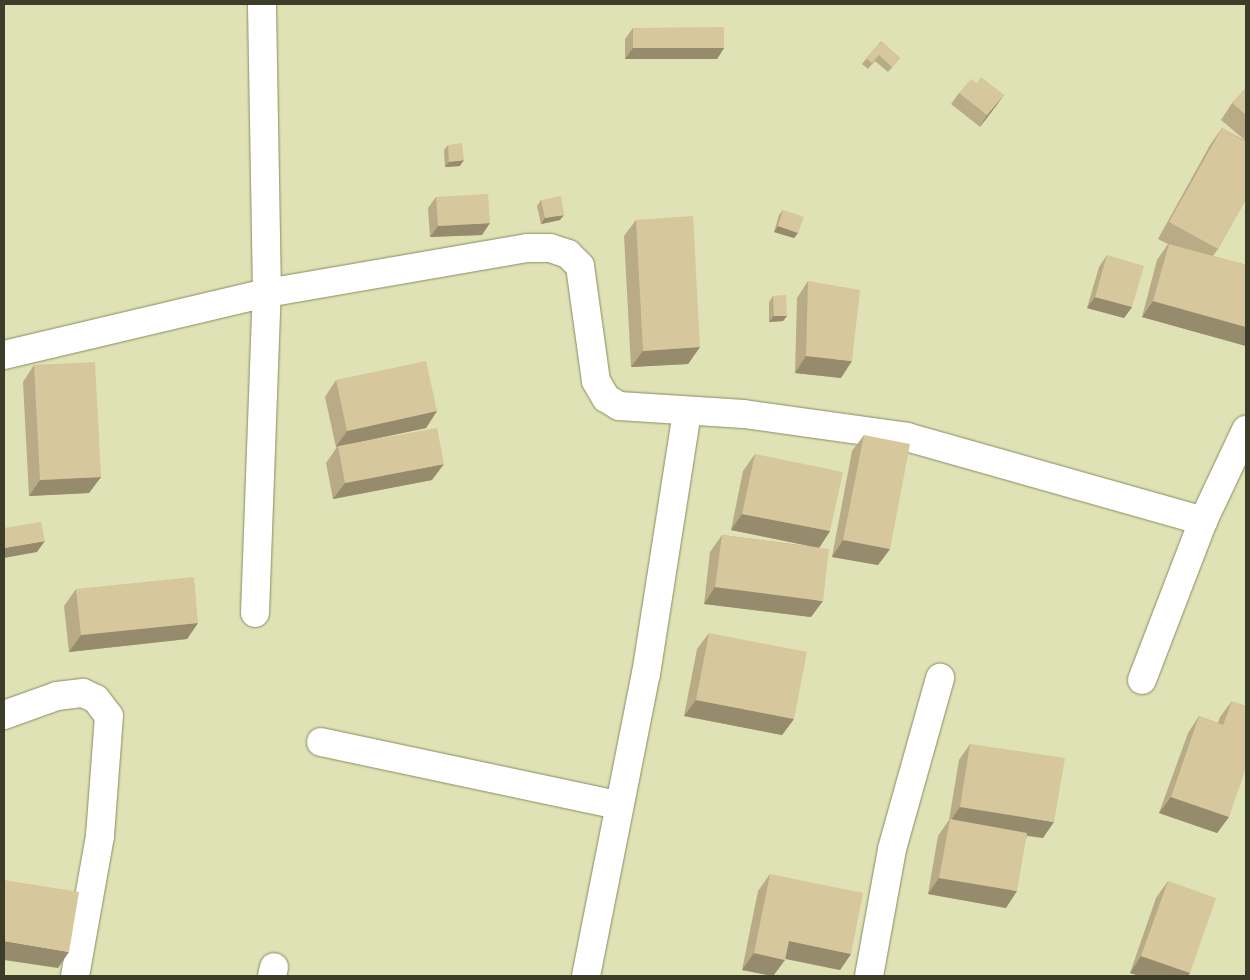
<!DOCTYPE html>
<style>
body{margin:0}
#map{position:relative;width:1250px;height:980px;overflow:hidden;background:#dfe2b5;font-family:"IBM Plex Sans",sans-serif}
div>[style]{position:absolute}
.roads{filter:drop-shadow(0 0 1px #898b61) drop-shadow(0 0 1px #898b61)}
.minor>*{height:28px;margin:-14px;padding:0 14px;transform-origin:14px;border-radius:14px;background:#fff}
.wall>*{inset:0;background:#b8ab86}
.shaded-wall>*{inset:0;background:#968b6d}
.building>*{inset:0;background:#d6c79c}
span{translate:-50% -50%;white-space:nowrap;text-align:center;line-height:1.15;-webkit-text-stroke:4px #dfe2b5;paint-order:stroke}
.frame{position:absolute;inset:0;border:5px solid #3b3c2a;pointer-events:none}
</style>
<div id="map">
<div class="roads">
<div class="minor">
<div style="left:4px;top:355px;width:270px;rotate:-13.3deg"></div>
<div style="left:267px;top:293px;width:264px;rotate:-9.8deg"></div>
<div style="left:527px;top:248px;width:23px"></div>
<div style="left:550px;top:248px;width:19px;rotate:18deg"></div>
<div style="left:568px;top:254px;width:17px;rotate:45deg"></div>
<div style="left:580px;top:266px;width:116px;rotate:82.1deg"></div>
<div style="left:596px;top:381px;width:20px;rotate:60deg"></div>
<div style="left:606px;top:398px;width:15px;rotate:32deg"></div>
<div style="left:619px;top:406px;width:125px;rotate:3.7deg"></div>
<div style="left:744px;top:414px;width:165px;rotate:8deg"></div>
<div style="left:907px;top:437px;width:308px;rotate:15.8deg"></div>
<div style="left:255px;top:613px;width:320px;rotate:-87.9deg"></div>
<div style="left:267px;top:293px;width:289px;rotate:-91deg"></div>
<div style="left:1142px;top:680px;width:170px;rotate:-69deg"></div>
<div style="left:1203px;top:521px;width:101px;rotate:-64.7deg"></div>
<div style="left:4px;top:715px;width:56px;rotate:-19.7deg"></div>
<div style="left:57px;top:696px;width:26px;rotate:-7deg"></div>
<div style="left:83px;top:693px;width:14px;rotate:25deg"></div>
<div style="left:96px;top:699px;width:21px;rotate:53deg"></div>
<div style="left:109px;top:716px;width:120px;rotate:94.3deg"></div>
<div style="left:100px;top:836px;width:142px;rotate:100.1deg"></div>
<div style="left:321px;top:742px;width:303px;rotate:12deg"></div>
<div style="left:272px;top:976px;width:9px;rotate:-77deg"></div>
<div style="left:586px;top:976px;width:308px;rotate:-78.8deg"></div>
<div style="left:646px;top:674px;width:266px;rotate:-81.1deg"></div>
<div style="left:869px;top:976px;width:129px;rotate:-79.7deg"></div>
<div style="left:892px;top:849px;width:178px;rotate:-74.3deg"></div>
</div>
</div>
<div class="wall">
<div style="clip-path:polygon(633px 28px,724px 48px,717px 59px,625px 59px,625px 39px)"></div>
<div style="clip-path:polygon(881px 41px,900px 58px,888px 72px,875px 61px,868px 69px,862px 64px)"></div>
<div style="clip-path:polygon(977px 83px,1004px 95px,980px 127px,951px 104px,959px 93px)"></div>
<div style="clip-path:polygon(1246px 88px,1246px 199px,1218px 249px,1213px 256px,1246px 265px,1246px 346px,1142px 317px,1157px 260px,1168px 244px,1158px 239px,1210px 145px,1222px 128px,1246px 141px,1221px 120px,1232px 103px)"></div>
<div style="clip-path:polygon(448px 145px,460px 166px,445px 167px,444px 150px)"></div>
<div style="clip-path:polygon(436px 197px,482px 235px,430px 237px,428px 208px)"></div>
<div style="clip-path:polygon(541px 200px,560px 220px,541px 224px,537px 206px)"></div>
<div style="clip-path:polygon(783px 210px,798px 233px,794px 238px,774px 232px,779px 215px)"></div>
<div style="clip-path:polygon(636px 220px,700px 347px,688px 364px,631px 367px,624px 236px)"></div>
<div style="clip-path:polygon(1107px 255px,1132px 307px,1124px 318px,1087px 308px,1099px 267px)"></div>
<div style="clip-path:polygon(808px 281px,841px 378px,795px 373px,797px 298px)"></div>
<div style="clip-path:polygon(773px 296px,787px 316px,783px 321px,769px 322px,769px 302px)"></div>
<div style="clip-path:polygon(34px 365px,101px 477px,89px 493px,29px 496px,23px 382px)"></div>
<div style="clip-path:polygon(336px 380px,437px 411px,426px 428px,351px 444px,432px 480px,333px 499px,326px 463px,337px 447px,336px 447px,325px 397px)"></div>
<div style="clip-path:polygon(864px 435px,890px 549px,878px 565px,832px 557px,852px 451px)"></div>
<div style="clip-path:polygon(755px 454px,830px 531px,819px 548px,811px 617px,704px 604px,710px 552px,722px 535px,815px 547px,731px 530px,743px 471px)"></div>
<div style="clip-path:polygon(76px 589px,198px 623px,187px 639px,69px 652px,64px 606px)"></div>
<div style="clip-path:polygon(709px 633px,794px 719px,782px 735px,684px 716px,697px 649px)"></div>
<div style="clip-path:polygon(1232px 701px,1229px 817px,1217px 833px,1159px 813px,1188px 733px,1199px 716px,1218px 723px,1220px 717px)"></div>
<div style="clip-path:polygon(970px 744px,1043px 838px,1027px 836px,1006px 908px,928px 894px,938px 836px,949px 820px,959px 760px)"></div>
<div style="clip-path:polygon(770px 874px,851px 954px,840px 970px,785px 959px,773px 976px,742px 970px,758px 891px)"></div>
<div style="clip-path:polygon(1168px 881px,1190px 973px,1188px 976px,1140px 976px,1130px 973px,1156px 898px)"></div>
</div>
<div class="shaded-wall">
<div style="clip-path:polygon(633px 48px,724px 48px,717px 59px,625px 59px)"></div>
<div style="clip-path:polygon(1004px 95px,996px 106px,980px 127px,987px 115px)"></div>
<div style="clip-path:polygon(464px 160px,460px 166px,445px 167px,449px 162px)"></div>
<div style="clip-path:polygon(564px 215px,560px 220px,541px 224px,545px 218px)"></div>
<div style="clip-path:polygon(490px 223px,482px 235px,430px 237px,438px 226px)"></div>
<div style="clip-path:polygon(778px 226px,798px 233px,794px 238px,774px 232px)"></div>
<div style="clip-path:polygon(1095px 297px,1132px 307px,1124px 318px,1087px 308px)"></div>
<div style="clip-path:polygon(1153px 301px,1246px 327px,1246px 346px,1142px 317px)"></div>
<div style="clip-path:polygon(774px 316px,787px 316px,783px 321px,769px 322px)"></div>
<div style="clip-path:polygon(700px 347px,688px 364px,631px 367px,643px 351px)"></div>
<div style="clip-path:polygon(806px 356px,852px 361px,841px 378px,795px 373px)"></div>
<div style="clip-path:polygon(437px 411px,426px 428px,336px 447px,347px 431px)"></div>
<div style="clip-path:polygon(444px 464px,432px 480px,333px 499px,345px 483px)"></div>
<div style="clip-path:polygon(101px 477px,89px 493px,29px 496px,40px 480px)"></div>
<div style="clip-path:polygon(742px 514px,830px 531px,819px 548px,731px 530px)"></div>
<div style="clip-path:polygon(843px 540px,890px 549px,878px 565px,832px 557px)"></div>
<div style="clip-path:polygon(45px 541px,37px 552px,4px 558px,4px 548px)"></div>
<div style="clip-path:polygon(715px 587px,823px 601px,811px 617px,704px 604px)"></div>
<div style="clip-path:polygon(198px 623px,187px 639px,69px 652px,81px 635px)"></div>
<div style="clip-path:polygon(696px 700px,794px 719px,782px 735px,684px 716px)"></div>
<div style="clip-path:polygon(1171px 797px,1229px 817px,1217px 833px,1159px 813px)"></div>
<div style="clip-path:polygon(960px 807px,1054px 822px,1043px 838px,949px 823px)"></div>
<div style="clip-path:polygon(939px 878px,1017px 891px,1006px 908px,928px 894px)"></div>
<div style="clip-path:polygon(4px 941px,69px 952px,58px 968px,4px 960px)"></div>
<div style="clip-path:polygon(789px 941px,851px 954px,840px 970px,777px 957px)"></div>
<div style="clip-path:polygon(754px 953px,785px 960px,773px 976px,742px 970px)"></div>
<div style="clip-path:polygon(1141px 956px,1190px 973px,1188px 976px,1140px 976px,1130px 973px)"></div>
</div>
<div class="building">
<div style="clip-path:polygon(724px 27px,724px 48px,633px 48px,633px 28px)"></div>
<div style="clip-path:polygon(881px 41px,900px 58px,892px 67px,879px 55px,872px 63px,866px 58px)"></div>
<div style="clip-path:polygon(981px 77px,1004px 95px,987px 115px,959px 93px,971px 79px,977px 83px)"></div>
<div style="clip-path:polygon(1246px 88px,1246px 115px,1232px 103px)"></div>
<div style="clip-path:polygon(1222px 128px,1246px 142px,1246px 199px,1218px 249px,1169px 222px)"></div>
<div style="clip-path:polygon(462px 143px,464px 160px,449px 162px,448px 145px)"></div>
<div style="clip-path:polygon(488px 194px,490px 223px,438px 226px,436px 197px)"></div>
<div style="clip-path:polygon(561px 196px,564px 215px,545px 218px,541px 200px)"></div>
<div style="clip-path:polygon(783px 210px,804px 217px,798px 233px,778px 226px)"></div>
<div style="clip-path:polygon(693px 216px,700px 347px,643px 351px,636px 220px)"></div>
<div style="clip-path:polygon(1169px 244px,1246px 265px,1246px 327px,1153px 301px)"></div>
<div style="clip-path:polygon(1107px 255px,1144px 266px,1132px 307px,1095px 297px)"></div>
<div style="clip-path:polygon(808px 281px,860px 290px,852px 361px,806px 356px)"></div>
<div style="clip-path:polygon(786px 295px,787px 316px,774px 316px,773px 296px)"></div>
<div style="clip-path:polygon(426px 361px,437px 411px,347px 431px,336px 380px)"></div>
<div style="clip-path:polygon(95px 362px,101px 477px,40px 480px,34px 365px)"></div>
<div style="clip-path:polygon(437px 428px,444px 464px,345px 483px,338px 446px)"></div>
<div style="clip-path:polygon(864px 435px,910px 444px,890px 549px,843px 540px)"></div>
<div style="clip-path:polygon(755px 454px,843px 472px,830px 531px,742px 514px)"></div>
<div style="clip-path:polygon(41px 522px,45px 541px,4px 548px,4px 528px)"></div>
<div style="clip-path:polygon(722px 535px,829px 549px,823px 601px,715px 587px)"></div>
<div style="clip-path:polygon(194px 577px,198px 623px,81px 635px,76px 589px)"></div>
<div style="clip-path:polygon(709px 633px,807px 652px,794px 719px,696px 700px)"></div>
<div style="clip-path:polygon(1232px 701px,1246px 706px,1246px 768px,1229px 817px,1171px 797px,1199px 716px,1223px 725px)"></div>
<div style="clip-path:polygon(970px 744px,1065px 758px,1054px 822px,960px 807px)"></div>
<div style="clip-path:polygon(950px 819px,1027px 833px,1017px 891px,939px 878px)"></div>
<div style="clip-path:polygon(770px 874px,863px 893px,851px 954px,789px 941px,785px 960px,754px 953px)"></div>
<div style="clip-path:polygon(4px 880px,79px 892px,69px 952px,4px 941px)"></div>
<div style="clip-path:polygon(1168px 881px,1216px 898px,1190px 973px,1141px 956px)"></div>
</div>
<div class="frame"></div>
</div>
